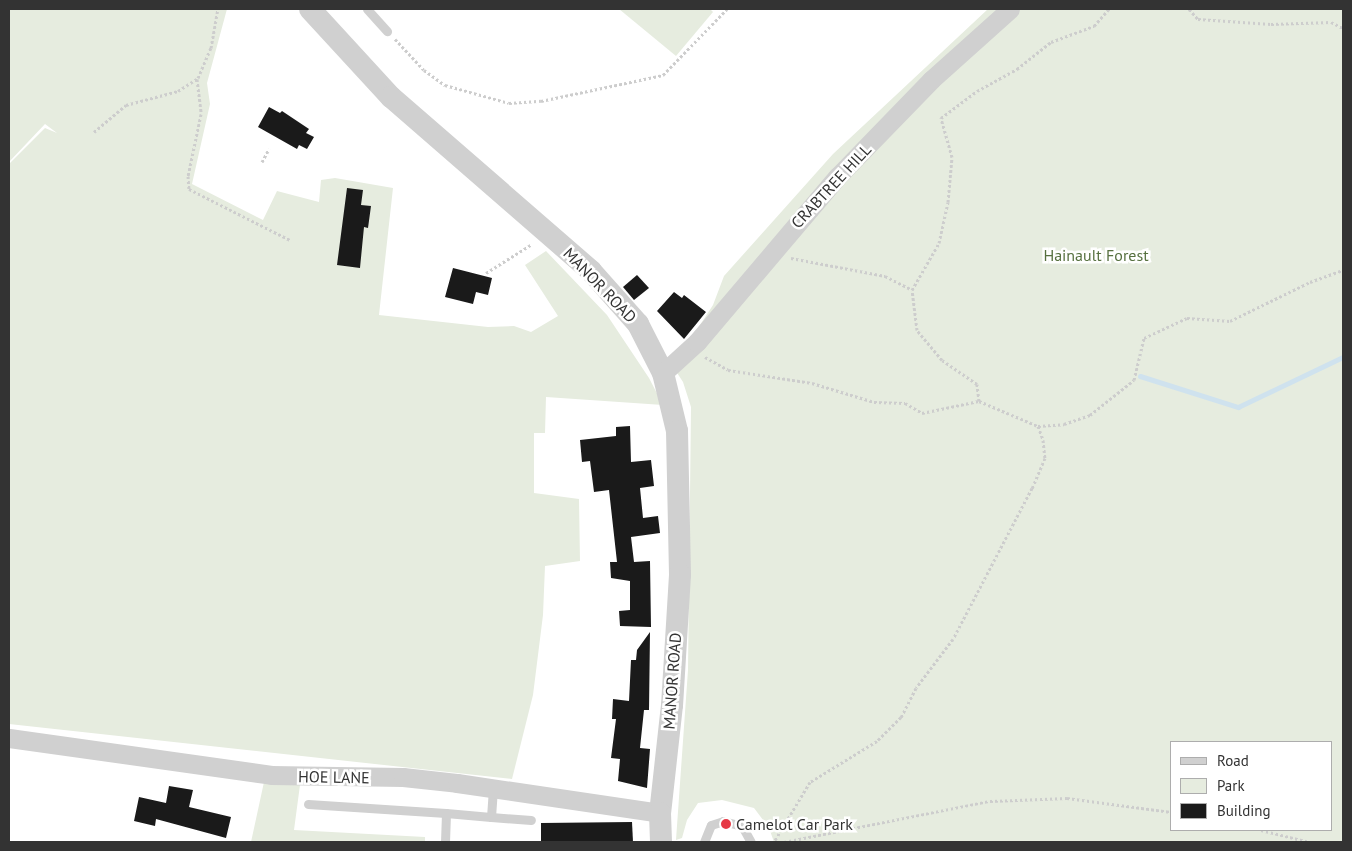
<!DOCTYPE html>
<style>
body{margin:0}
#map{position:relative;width:1352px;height:851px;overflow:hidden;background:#fff;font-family:"PT Sans",sans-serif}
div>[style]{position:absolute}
.green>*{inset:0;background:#e6ecdf}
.stream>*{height:5px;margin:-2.5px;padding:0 2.5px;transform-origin:2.5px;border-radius:2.5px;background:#cfe2ee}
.building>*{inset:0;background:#1a1a1a}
.path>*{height:3px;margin-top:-1.5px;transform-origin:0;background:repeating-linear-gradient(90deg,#cdcdcd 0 2.5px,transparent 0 5px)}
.service>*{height:9px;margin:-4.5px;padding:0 4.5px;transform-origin:4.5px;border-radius:4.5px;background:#d0d0d0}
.minor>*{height:19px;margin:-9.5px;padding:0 9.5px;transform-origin:9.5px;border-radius:9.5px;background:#d0d0d0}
.tertiary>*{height:22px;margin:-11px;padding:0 11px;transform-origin:11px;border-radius:11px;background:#d0d0d0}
.dots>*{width:14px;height:14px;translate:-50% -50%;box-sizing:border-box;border:2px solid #fff;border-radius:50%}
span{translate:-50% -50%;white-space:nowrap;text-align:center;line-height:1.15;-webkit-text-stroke:5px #fff;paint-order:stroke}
.street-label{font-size:16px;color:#333}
.park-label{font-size:16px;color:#56703f}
.poi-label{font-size:16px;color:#333}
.left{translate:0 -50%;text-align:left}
.frame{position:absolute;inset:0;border:10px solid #333;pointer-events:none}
.legend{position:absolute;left:1170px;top:741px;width:162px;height:90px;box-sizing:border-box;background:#fff;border:1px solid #adadad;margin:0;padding:6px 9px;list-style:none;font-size:15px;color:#333}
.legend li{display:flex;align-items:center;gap:10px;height:25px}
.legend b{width:25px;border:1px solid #adadad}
</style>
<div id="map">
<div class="green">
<div style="clip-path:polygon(9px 9px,227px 9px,207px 83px,210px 104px,192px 184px,263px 220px,277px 191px,319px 202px,321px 180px,335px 178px,393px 188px,379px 315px,488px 327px,514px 326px,531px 332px,558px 316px,525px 265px,546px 251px,607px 315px,649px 378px,663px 405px,546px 397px,545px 433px,534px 433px,534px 493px,579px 499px,580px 561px,545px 566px,543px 615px,533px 695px,512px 779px,9px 724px,9px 164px,45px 128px,57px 133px,45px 124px,9px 162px)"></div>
<div style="clip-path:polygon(619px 9px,710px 9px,713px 12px,676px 56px)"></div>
<div style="clip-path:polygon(evenodd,988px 9px,1343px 9px,1343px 842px,774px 842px,769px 828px,754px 808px,722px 800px,698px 803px,687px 820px,682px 838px,676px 840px,688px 670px,691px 407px,683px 382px,668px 359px,687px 345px,713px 305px,724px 276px,833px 154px,988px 9px,1171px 742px,1331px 742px,1331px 830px,1171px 830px,1171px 742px)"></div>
<div style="clip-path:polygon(264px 782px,300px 785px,294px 830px,425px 837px,425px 842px,251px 842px)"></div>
</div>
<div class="stream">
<div style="left:1140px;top:376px;width:103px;rotate:17.6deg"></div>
<div style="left:1238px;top:407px;width:116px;rotate:-25.5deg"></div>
</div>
<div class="building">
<div style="clip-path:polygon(269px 107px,280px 113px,282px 111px,309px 129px,306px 133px,314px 137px,307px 149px,299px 145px,297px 149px,258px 127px)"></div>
<div style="clip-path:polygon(347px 188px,363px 190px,361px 205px,371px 206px,368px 228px,364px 227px,360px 268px,337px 265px)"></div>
<div style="clip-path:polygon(453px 268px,492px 278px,488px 295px,476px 292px,473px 304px,445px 297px)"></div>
<div style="clip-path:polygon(637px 275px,649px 288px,634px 300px,623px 287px)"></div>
<div style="clip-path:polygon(674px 292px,682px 298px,684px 295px,706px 312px,684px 339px,657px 311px)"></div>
<div style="clip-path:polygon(630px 426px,631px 462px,651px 460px,654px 486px,640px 488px,643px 518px,658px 516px,660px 533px,631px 537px,634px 562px,650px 561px,651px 627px,620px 626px,619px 611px,630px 610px,630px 581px,611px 578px,610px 562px,617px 562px,609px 490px,594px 492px,590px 461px,582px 462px,580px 440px,616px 436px,616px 427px)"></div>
<div style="clip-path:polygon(650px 632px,649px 710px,644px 710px,640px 748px,650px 749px,647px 788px,618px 781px,620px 759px,611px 758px,616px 719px,612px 719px,613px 699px,629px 701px,631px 660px,636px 660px,637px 650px)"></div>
<div style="clip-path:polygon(169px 786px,193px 790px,189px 807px,231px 817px,226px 838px,156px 819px,155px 826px,134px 821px,139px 797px,166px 803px)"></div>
<div style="clip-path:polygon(632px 822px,633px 842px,541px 841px,541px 823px)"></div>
</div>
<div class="path">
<div style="left:1189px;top:9px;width:13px;rotate:48deg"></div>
<div style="left:1198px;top:19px;width:73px;rotate:3.9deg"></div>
<div style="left:1271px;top:24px;width:60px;rotate:-1.9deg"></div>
<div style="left:1331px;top:22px;width:13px;rotate:27deg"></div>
<div style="left:395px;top:39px;width:42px;rotate:46.9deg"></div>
<div style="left:424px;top:70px;width:26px;rotate:36deg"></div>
<div style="left:445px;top:85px;width:66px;rotate:15.7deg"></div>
<div style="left:509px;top:103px;width:32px;rotate:-4deg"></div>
<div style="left:541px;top:101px;width:125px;rotate:-12deg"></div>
<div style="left:663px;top:75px;width:92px;rotate:-45.9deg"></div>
<div style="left:197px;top:79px;width:35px;rotate:83deg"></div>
<div style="left:201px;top:114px;width:63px;rotate:101.8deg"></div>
<div style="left:188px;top:176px;width:13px;rotate:86deg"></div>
<div style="left:189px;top:189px;width:113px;rotate:26.8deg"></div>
<div style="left:94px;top:132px;width:42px;rotate:-40.2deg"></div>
<div style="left:126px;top:105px;width:54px;rotate:-15.1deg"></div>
<div style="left:178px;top:91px;width:24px;rotate:-33deg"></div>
<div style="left:198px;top:78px;width:33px;rotate:-67deg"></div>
<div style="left:211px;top:48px;width:40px;rotate:-80deg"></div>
<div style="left:262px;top:162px;width:15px;rotate:-62deg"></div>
<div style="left:791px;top:258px;width:96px;rotate:10.8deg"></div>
<div style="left:885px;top:276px;width:30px;rotate:27deg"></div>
<div style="left:486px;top:273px;width:54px;rotate:-32.2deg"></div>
<div style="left:705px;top:357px;width:26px;rotate:29deg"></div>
<div style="left:728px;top:370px;width:85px;rotate:8.8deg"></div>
<div style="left:812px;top:383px;width:65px;rotate:17deg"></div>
<div style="left:874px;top:402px;width:31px;rotate:2deg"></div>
<div style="left:905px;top:403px;width:20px;rotate:30deg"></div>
<div style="left:922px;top:413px;width:58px;rotate:-11.9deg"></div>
<div style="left:979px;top:401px;width:64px;rotate:23deg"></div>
<div style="left:1038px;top:426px;width:15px;rotate:70deg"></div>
<div style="left:1043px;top:440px;width:18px;rotate:84deg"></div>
<div style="left:1045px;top:458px;width:33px;rotate:113deg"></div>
<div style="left:1032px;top:488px;width:170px;rotate:117.6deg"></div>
<div style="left:953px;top:639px;width:61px;rotate:127.1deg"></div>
<div style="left:916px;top:688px;width:33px;rotate:117deg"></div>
<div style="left:901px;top:717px;width:34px;rotate:135deg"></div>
<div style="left:877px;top:741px;width:79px;rotate:148.5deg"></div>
<div style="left:810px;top:782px;width:70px;rotate:121deg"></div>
<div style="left:979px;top:401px;width:17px;rotate:-97deg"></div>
<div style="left:977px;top:384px;width:42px;rotate:-145.6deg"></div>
<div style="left:942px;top:360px;width:39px;rotate:-130deg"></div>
<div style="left:917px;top:330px;width:40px;rotate:-97.1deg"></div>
<div style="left:912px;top:290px;width:54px;rotate:-60.1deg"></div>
<div style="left:939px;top:243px;width:42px;rotate:-77.6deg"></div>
<div style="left:948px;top:202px;width:45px;rotate:-84.9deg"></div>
<div style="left:952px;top:157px;width:41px;rotate:-105.8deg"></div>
<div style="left:941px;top:118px;width:45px;rotate:-36.9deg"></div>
<div style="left:977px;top:91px;width:46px;rotate:-28.8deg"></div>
<div style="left:1017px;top:69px;width:43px;rotate:-38.5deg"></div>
<div style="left:1051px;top:42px;width:46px;rotate:-20.4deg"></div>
<div style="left:1094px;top:26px;width:23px;rotate:-49deg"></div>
<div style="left:1038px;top:426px;width:26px;rotate:-4deg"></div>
<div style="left:1064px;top:424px;width:28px;rotate:-19deg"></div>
<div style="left:1090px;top:415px;width:56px;rotate:-38.5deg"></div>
<div style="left:1134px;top:380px;width:43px;rotate:-76.6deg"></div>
<div style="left:1144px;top:338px;width:47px;rotate:-24.9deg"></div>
<div style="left:1187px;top:318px;width:43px;rotate:4deg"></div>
<div style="left:1230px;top:321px;width:89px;rotate:-26deg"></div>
<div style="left:1310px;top:282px;width:35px;rotate:-20deg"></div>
<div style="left:1261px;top:830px;width:50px;rotate:13.8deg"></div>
<div style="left:784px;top:842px;width:210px;rotate:-11.3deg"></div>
<div style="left:990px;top:801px;width:77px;rotate:-2.2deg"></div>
<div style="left:1067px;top:798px;width:105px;rotate:7.7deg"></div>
</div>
<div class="service">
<div style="left:367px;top:9px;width:30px;rotate:48deg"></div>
<div style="left:308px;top:804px;width:138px;rotate:3.7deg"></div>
<div style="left:491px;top:817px;width:40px;rotate:4.3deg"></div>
<div style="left:445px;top:842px;width:29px;rotate:-88deg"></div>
<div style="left:446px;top:813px;width:45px;rotate:5.1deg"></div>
<div style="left:491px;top:817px;width:30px;rotate:-86deg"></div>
<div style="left:704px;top:842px;width:18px;rotate:-68deg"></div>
<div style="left:711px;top:825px;width:13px;rotate:-18deg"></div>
<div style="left:723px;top:821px;width:20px;rotate:15deg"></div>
<div style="left:742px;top:826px;width:18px;rotate:61deg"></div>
</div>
<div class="minor">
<div style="left:663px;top:373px;width:46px;rotate:-42.4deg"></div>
<div style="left:697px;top:342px;width:218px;rotate:-49.7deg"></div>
<div style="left:838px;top:176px;width:134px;rotate:-45.9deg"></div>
<div style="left:931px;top:80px;width:106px;rotate:-41.9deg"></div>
<div style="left:9px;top:738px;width:265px;rotate:8deg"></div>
<div style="left:271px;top:775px;width:132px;rotate:0.9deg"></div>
<div style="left:403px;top:777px;width:54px;rotate:6.3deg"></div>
<div style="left:457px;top:783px;width:205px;rotate:8.4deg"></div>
</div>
<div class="tertiary">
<div style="left:310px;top:9px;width:120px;rotate:47.4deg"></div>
<div style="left:391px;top:97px;width:265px;rotate:41deg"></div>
<div style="left:591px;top:271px;width:71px;rotate:48.4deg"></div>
<div style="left:638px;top:324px;width:55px;rotate:63deg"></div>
<div style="left:663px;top:373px;width:60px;rotate:76.4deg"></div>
<div style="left:677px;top:431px;width:144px;rotate:88.8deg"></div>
<div style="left:680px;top:575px;width:130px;rotate:93.5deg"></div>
<div style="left:672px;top:705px;width:109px;rotate:96.3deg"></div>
<div style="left:660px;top:813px;width:29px;rotate:88deg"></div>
</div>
<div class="dots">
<div style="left:726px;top:824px;background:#e63946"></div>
</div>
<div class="street-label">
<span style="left:831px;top:186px;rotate:-47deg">CRABTREE HILL</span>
<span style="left:600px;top:285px;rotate:46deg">MANOR ROAD</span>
<span style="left:672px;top:681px;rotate:-86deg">MANOR ROAD</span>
<span style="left:334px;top:777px;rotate:1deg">HOE LANE</span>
</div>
<div class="park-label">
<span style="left:1096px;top:255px">Hainault Forest</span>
</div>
<div class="poi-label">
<span class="left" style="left:736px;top:824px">Camelot Car Park</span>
</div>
<div class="frame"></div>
<ul class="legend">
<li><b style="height:6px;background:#d0d0d0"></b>Road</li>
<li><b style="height:14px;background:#e6ecdf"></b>Park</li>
<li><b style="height:14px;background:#1a1a1a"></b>Building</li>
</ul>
</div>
